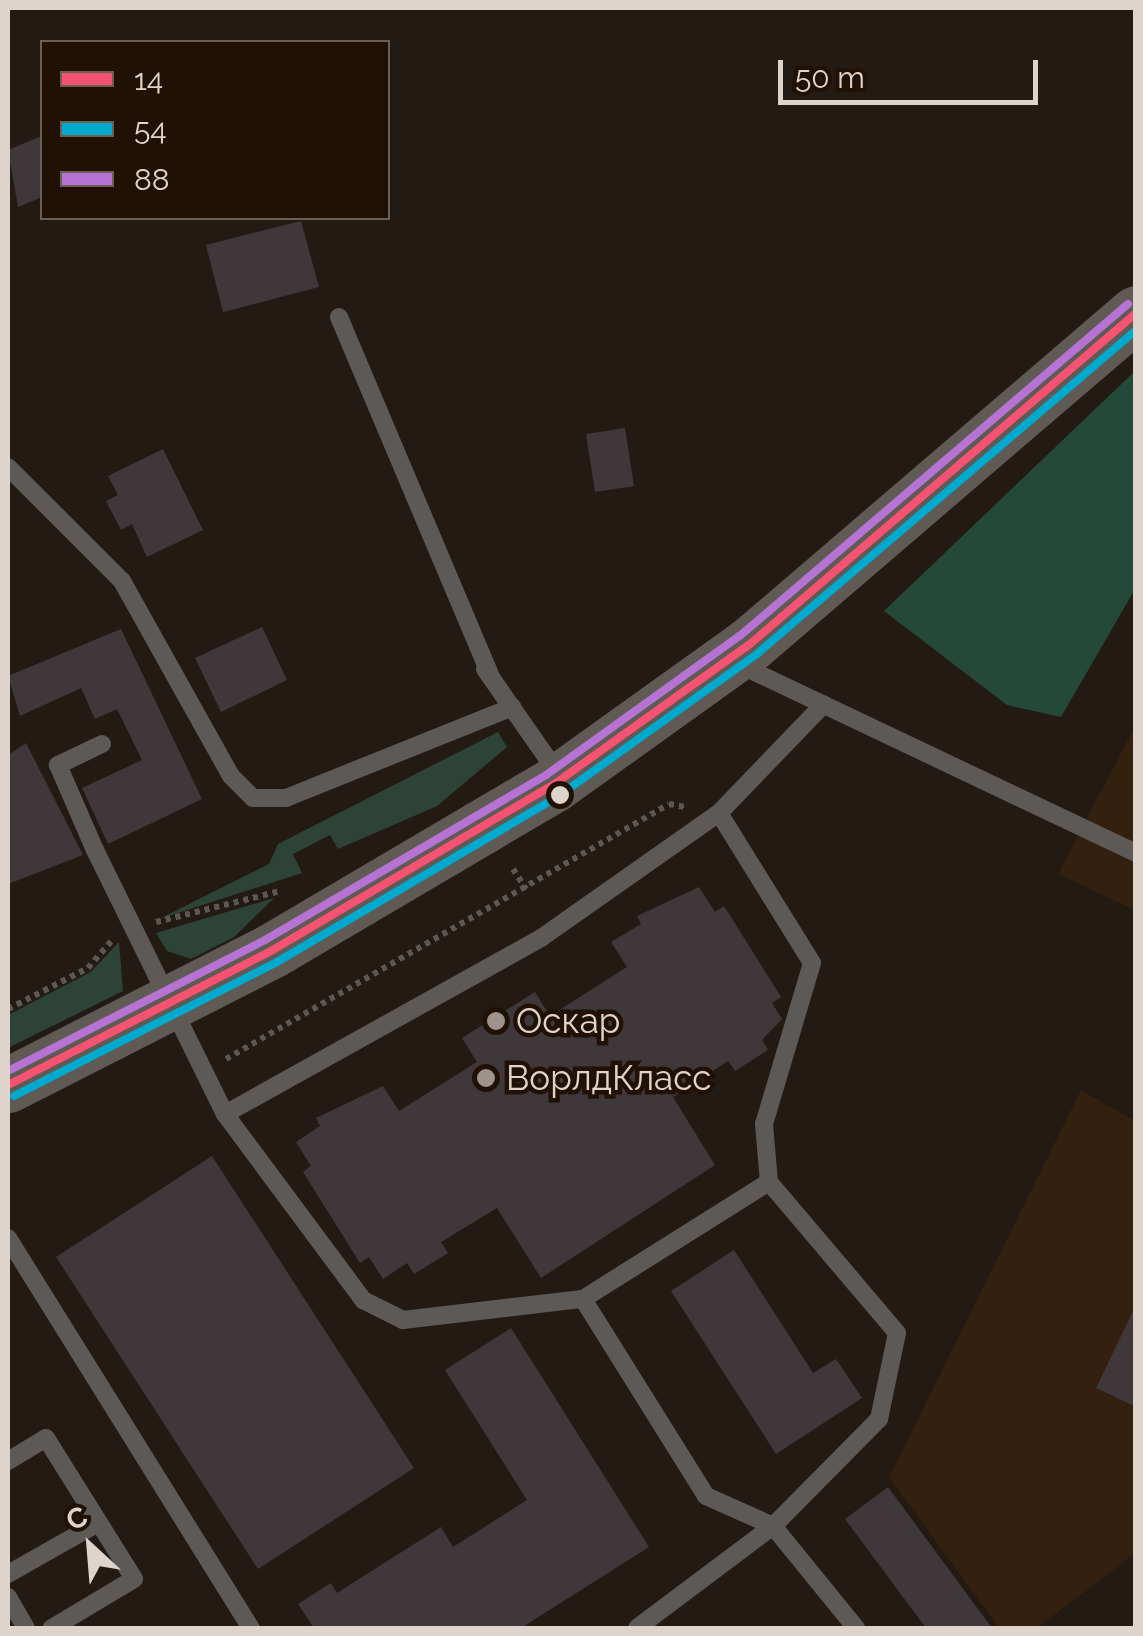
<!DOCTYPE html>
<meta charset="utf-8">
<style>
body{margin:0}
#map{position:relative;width:1143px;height:1636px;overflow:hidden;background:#231b13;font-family:Raleway,sans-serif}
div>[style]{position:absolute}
.built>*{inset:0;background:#33200f}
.green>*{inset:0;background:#2e4338}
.forest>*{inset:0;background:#254938}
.building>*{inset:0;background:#3e383b}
.path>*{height:6px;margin-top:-3px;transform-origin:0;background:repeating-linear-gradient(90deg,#5c5753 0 5px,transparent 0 10px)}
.service>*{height:18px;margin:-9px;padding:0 9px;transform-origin:9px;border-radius:9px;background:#5d5956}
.primary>*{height:55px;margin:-27.5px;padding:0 27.5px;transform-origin:27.5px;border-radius:27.5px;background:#5f5a54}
.bus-1>*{height:8px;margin:-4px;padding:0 4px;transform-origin:4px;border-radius:4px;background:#f65372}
.bus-2>*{height:8px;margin:-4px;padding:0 4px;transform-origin:4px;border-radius:4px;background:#00a9ce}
.bus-3>*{height:8px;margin:-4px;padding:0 4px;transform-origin:4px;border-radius:4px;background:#b673d3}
.dots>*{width:28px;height:28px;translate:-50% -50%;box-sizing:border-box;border:5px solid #201104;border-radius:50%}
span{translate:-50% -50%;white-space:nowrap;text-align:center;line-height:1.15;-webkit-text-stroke:9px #201104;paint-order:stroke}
.poi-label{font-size:35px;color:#dfd4cb}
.left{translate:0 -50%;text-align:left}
.frame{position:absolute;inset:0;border:10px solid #dfd4cb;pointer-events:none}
.legend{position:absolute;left:40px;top:40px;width:350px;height:180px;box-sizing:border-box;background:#201104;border:2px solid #6c5f54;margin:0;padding:12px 18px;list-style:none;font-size:30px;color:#dfd4cb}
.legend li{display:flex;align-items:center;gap:20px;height:50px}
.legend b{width:50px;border:2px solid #6c5f54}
.north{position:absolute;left:40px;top:1496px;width:100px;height:100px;-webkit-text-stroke:8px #201104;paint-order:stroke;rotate:334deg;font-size:28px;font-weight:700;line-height:40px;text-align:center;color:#dfd4cb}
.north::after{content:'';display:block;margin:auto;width:35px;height:45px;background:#dfd4cb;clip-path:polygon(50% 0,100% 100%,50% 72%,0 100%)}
.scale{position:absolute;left:778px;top:60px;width:260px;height:45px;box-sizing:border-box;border:5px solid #dfd4cb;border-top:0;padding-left:12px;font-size:30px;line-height:35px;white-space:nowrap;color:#dfd4cb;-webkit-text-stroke:8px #201104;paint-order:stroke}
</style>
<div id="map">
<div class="built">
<div style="clip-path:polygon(1135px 726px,1135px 910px,1058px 874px)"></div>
<div style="clip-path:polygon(1081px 1090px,1135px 1121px,1135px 1553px,1037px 1628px,999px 1628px,889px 1477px)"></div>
</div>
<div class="green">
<div style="clip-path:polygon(498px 732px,507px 747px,437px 806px,338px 849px,330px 835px,293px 854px,302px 873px,159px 919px,269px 864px,278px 844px)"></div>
<div style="clip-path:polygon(274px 898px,234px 937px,191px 959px,167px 951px,156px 933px)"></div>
<div style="clip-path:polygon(119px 942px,123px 991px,8px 1048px,8px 1015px,91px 972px)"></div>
</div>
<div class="forest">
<div style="clip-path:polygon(1135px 371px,1135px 589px,1061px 717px,1007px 705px,884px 611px)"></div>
</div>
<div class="building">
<div style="clip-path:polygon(42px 136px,42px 197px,18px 207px,8px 150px)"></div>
<div style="clip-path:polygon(301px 221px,319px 287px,223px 312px,206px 245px)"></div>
<div style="clip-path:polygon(625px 428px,634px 486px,595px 492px,586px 434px)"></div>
<div style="clip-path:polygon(163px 449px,203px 530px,147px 557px,132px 524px,121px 530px,106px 501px,118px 495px,108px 476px)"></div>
<div style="clip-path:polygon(262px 627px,287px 680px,221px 712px,195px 658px)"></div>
<div style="clip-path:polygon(121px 629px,202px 799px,108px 844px,82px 788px,142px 760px,117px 709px,95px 719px,81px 688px,20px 716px,8px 676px)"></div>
<div style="clip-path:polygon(26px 743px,83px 855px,8px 884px,8px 755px)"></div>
<div style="clip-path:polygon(699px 887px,715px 912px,724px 906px,781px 997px,772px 1003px,782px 1019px,762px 1040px,768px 1050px,735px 1071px,728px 1061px,673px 1097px,715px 1165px,541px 1278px,497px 1208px,441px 1242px,448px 1253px,414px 1274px,407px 1263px,383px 1279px,369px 1257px,360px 1263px,303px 1172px,311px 1166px,296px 1142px,320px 1126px,316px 1118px,383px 1086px,399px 1111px,477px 1062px,462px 1038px,535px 992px,550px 1016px,627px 967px,611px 942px,641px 924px,637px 916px)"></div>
<div style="clip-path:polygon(212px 1156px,414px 1468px,258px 1569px,56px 1257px)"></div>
<div style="clip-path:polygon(734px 1250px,813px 1373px,836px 1359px,862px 1398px,776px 1454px,671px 1291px)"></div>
<div style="clip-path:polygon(1136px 1305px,1136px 1407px,1096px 1388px)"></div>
<div style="clip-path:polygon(511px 1328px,649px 1547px,521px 1628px,314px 1628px,298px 1604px,331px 1583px,337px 1593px,441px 1527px,453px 1547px,527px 1500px,445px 1370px)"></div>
<div style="clip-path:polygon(888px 1487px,992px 1628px,926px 1628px,845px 1519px)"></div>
</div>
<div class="path">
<div style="left:513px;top:869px;width:24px;rotate:57deg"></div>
<div style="left:156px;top:922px;width:128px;rotate:-14deg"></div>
<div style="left:8px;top:1009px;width:90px;rotate:-27.1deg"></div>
<div style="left:88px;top:968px;width:38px;rotate:-49deg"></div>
<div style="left:226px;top:1059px;width:511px;rotate:-29.93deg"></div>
<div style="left:669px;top:804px;width:16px;rotate:11deg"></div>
</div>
<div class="service">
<div style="left:339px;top:317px;width:391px;rotate:67.1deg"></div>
<div style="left:8px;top:467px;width:161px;rotate:45deg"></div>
<div style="left:122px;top:581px;width:223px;rotate:60.8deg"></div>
<div style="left:231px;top:776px;width:31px;rotate:45deg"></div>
<div style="left:253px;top:798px;width:33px"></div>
<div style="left:286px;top:798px;width:244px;rotate:-21.9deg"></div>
<div style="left:738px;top:664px;width:441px;rotate:25.4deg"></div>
<div style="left:485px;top:669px;width:129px;rotate:55.1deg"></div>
<div style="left:102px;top:744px;width:49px;rotate:154.5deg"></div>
<div style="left:58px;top:765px;width:93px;rotate:66.5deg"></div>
<div style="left:95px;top:850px;width:294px;rotate:63.8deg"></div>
<div style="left:225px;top:1114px;width:232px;rotate:53.4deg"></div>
<div style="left:363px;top:1300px;width:45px;rotate:26.6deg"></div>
<div style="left:403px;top:1320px;width:181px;rotate:-6.7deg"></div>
<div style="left:583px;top:1299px;width:220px;rotate:-32.2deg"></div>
<div style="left:769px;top:1182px;width:198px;rotate:49.7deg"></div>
<div style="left:897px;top:1333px;width:88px;rotate:101.8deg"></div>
<div style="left:879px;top:1419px;width:151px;rotate:134.7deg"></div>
<div style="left:773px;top:1526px;width:132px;rotate:50.9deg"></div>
<div style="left:719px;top:813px;width:176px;rotate:58.2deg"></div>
<div style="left:812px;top:963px;width:168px;rotate:106.6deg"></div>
<div style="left:764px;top:1124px;width:58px;rotate:85.1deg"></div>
<div style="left:225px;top:1114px;width:362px;rotate:-29.1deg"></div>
<div style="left:541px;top:938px;width:218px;rotate:-35.1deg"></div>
<div style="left:719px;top:813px;width:151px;rotate:-46.1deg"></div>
<div style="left:8px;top:1238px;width:460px;rotate:58.1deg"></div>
<div style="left:583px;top:1299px;width:232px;rotate:58deg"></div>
<div style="left:706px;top:1496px;width:73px;rotate:24.1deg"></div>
<div style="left:773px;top:1526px;width:170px;rotate:143.1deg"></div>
<div style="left:8px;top:1461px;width:44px;rotate:-31.2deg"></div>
<div style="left:46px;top:1438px;width:166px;rotate:58deg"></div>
<div style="left:134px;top:1579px;width:96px;rotate:149.1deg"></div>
<div style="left:8px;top:1574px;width:103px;rotate:-29.5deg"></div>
<div style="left:8px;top:1597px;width:36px;rotate:60deg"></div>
</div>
<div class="primary">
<div style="left:8px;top:1085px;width:295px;rotate:-27deg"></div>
<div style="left:271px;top:951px;width:327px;rotate:-30.5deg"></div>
<div style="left:553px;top:785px;width:242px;rotate:-35.6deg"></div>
<div style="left:750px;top:644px;width:508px;rotate:-40.61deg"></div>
</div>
<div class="bus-1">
<div style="left:8px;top:1085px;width:295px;rotate:-27deg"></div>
<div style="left:271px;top:951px;width:327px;rotate:-30.5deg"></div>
<div style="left:553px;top:785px;width:242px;rotate:-35.6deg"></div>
<div style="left:750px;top:644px;width:508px;rotate:-40.61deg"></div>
</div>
<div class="bus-2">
<div style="left:14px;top:1096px;width:295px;rotate:-27deg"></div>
<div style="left:277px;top:962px;width:329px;rotate:-30.5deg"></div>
<div style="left:560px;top:795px;width:244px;rotate:-35.6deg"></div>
<div style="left:758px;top:653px;width:497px;rotate:-40.5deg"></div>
</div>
<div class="bus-3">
<div style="left:8px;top:1071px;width:288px;rotate:-27deg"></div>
<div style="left:265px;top:940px;width:326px;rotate:-30.4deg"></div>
<div style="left:546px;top:775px;width:241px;rotate:-35.7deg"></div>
<div style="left:742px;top:634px;width:508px;rotate:-40.53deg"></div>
</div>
<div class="dots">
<div style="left:560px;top:795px;background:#dfd4cb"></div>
<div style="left:496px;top:1021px;background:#9d938b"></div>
<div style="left:486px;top:1078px;background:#9d938b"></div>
</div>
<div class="poi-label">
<span class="left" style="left:516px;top:1021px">Оскар</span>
<span class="left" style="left:506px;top:1078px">ВорлдКласс</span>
</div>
<div class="frame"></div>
<ul class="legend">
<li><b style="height:12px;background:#f65372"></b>14</li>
<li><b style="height:12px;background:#00a9ce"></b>54</li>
<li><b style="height:12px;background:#b673d3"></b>88</li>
</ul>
<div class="north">С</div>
<div class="scale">50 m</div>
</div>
